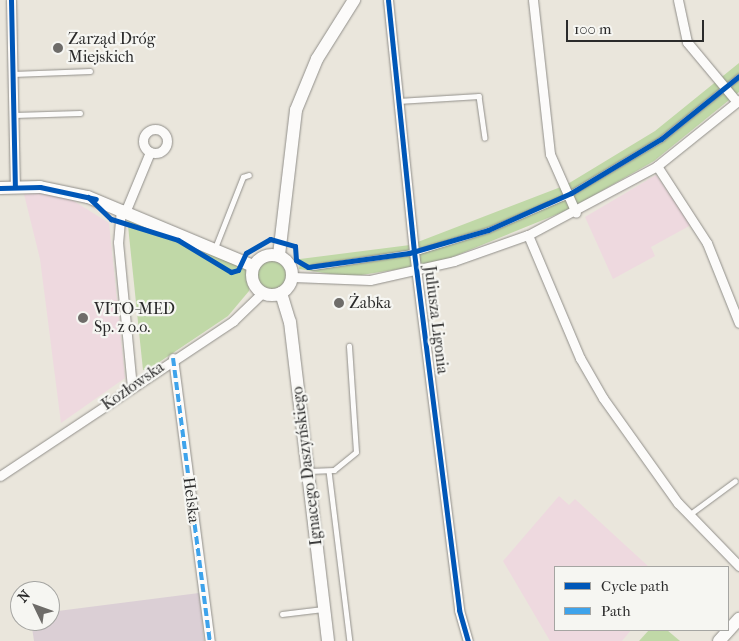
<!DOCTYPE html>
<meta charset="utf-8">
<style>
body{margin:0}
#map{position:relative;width:739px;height:641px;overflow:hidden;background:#eae6dc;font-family:"IM FELL French Canon",serif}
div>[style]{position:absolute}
.built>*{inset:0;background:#eed9df}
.industrial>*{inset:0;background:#dbcfd5}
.green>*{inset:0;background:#c0d8a7}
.round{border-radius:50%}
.roads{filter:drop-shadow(0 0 1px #918f8a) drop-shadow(0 0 1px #918f8a)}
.lane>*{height:4.5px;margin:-2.25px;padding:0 2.25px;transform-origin:2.25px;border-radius:2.25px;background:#fcfbfa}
.street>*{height:9px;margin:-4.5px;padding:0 4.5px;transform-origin:4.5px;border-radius:4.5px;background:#fcfbfa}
.street>.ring{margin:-4.5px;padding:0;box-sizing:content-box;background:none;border:9px solid #fcfbfa;border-radius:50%}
.secondary>*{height:12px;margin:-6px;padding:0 6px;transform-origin:6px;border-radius:6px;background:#fcfbfa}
.secondary>.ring{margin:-6px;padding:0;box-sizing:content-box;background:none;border:12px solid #fcfbfa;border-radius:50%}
.quiet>*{height:4px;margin-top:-2px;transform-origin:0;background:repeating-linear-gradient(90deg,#3ea3eb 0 8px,transparent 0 12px)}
.cycleway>*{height:5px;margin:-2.5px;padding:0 2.5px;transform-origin:2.5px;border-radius:2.5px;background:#0057b8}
.dots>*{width:14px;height:14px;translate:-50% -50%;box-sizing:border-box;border:2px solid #f6f6f2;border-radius:50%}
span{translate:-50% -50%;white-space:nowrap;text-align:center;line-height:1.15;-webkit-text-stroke:4.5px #f6f6f2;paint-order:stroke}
.poi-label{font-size:16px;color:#2b2b2b}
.left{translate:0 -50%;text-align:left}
.street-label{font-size:16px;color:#2b2b2b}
.legend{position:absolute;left:554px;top:566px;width:175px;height:65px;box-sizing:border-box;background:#f6f6f2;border:1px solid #a5a5a2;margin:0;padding:6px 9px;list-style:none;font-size:15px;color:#2b2b2b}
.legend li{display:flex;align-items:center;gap:10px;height:25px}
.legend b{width:25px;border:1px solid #a5a5a2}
.north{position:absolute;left:10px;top:581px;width:50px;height:50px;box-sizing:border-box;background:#f6f6f2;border:1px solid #a5a5a2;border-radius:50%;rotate:312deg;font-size:14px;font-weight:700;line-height:20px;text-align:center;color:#2b2b2b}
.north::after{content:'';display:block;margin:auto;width:18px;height:22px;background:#6e6c69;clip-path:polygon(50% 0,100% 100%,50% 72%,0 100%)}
.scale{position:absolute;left:566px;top:20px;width:138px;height:22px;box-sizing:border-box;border:2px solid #2b2b2b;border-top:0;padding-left:6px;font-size:15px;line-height:18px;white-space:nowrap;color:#2b2b2b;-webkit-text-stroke:4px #f6f6f2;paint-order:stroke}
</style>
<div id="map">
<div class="built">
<div style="clip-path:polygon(656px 175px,691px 225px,651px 247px,655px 256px,613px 279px,585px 217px)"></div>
<div style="clip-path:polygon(23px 190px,69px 198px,109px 223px,125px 378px,61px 423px,40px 259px)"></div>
<div style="clip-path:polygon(559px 496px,569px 505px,575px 499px,649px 567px,555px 567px,555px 630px,631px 630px,622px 641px,550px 641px,503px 561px)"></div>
</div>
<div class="industrial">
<div style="clip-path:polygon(199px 593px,204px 641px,34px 641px,31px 621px,50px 621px,50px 612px)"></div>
</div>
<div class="green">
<div style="clip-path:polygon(739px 63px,739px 92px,654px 161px,570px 209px,450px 258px,412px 267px,349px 277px,299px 269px,300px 259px,410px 245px,566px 185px,655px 131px)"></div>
<div style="clip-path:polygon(127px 216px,250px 269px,249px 291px,228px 316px,149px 369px,143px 370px)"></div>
<div class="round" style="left:257px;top:259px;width:30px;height:30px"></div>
<div style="clip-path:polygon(649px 630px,667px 630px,680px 641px,639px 641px)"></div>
</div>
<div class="roads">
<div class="lane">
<div style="left:13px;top:74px;width:77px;rotate:-2.2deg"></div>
<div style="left:398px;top:101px;width:81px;rotate:-3.5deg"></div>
<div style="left:479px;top:96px;width:42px;rotate:81.9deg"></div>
<div style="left:14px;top:115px;width:66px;rotate:-1.7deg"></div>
<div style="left:215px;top:248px;width:76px;rotate:-68.5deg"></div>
<div style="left:243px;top:177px;width:6px;rotate:-18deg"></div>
<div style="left:313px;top:267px;width:107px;rotate:-8.6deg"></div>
<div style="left:419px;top:251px;width:72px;rotate:-16.9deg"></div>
<div style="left:488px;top:230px;width:83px;rotate:-23.5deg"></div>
<div style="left:564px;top:197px;width:113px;rotate:-30.9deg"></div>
<div style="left:661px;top:139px;width:100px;rotate:-38.9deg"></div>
<div style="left:309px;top:471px;width:25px;rotate:-2deg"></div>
<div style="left:334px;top:470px;width:28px;rotate:-39deg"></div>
<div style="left:356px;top:452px;width:106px;rotate:-93.8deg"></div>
<div style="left:329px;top:471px;width:171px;rotate:83deg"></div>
<div style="left:689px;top:515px;width:57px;rotate:-36.5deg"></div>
<div style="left:282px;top:614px;width:41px;rotate:-7deg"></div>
</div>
<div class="street">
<div style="left:11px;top:0;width:186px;rotate:88.8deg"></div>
<div style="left:388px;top:0;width:253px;rotate:84.1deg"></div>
<div style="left:414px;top:252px;width:361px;rotate:82.8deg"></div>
<div style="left:459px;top:610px;width:32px;rotate:74deg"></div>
<div style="left:533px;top:0;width:155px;rotate:83.7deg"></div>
<div style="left:550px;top:154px;width:64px;rotate:66.2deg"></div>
<div style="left:678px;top:0;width:43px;rotate:77.9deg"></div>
<div style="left:687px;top:42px;width:78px;rotate:50.2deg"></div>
<div class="ring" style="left:143px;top:129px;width:15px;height:15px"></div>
<div style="left:657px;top:166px;width:92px;rotate:57deg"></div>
<div style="left:707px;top:243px;width:86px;rotate:68.2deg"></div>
<div style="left:121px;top:209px;width:33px;rotate:95deg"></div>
<div style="left:118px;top:242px;width:146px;rotate:84.5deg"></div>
<div style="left:126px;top:210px;width:63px;rotate:-67.5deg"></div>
<div style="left:528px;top:235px;width:134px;rotate:67.1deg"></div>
<div style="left:580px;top:358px;width:46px;rotate:60.1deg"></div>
<div style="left:603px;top:398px;width:129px;rotate:54.5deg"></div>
<div style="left:678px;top:503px;width:88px;rotate:45.9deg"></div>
<div style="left:293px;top:277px;width:77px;rotate:2.2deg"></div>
<div style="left:370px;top:280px;width:86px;rotate:-12.7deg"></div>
<div style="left:454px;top:261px;width:78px;rotate:-19.4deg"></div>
<div style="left:528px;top:235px;width:146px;rotate:-28.1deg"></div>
<div style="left:657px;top:166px;width:105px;rotate:-38.8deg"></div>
<div style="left:173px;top:358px;width:285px;rotate:82.6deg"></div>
<div style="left:0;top:476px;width:280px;rotate:-33.6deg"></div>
<div style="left:233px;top:321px;width:40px;rotate:-44deg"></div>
</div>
<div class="secondary">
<div style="left:0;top:188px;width:40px;rotate:-1.4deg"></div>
<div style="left:40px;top:187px;width:49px;rotate:11.8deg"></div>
<div style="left:88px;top:197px;width:179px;rotate:22.7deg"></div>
<div class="ring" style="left:252px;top:255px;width:28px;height:28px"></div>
<div style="left:279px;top:255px;width:146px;rotate:-83.3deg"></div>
<div style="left:296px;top:110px;width:55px;rotate:-67.6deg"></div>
<div style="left:317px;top:59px;width:70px;rotate:-57.9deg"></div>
<div style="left:281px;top:293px;width:30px;rotate:73deg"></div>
<div style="left:290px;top:322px;width:321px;rotate:83.2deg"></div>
<div style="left:719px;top:641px;width:30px;rotate:-48deg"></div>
</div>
</div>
<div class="quiet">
<div style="left:173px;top:358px;width:285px;rotate:82.6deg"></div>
</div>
<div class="cycleway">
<div style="left:11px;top:0;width:186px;rotate:88.8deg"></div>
<div style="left:388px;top:0;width:253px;rotate:84.1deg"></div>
<div style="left:414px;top:252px;width:361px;rotate:82.8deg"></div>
<div style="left:459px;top:610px;width:32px;rotate:74deg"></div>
<div style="left:0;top:188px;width:40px;rotate:-1.4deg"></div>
<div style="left:40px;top:187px;width:57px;rotate:12.1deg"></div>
<div style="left:88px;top:197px;width:32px;rotate:44deg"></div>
<div style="left:111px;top:219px;width:70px;rotate:17.4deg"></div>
<div style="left:178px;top:240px;width:62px;rotate:31.1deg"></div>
<div style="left:231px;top:272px;width:7px;rotate:-16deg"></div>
<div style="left:238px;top:270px;width:19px;rotate:-65deg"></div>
<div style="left:246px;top:253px;width:28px;rotate:-30deg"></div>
<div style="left:270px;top:239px;width:26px;rotate:16deg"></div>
<div style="left:295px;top:246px;width:14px;rotate:86deg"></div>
<div style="left:296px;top:260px;width:14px;rotate:30deg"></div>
<div style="left:308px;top:267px;width:102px;rotate:-7.9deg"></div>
<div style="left:409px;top:253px;width:82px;rotate:-16.2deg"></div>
<div style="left:488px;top:230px;width:91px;rotate:-24deg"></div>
<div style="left:571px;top:193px;width:105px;rotate:-31deg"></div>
<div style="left:661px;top:139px;width:100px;rotate:-38.9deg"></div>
</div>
<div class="dots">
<div style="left:58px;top:48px;background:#6e6c69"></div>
<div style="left:339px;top:303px;background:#6e6c69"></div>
<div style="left:83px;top:318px;background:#6e6c69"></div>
</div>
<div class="poi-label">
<span class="left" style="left:68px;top:48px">Zarząd Dróg<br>Miejskich</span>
<span class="left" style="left:349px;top:303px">Żabka</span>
<span class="left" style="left:94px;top:318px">VITO-MED<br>Sp. z o.o.</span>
</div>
<div class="street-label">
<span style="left:436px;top:320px;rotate:83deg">Juliusza Ligonia</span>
<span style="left:133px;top:386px;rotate:-35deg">Kozłowska</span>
<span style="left:307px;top:466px;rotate:-97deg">Ignacego Daszyńskiego</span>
<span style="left:191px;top:500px;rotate:83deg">Helska</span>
</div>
<ul class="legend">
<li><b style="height:6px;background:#0057b8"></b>Cycle path</li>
<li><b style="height:6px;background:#3ea3eb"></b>Path</li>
</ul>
<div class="north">N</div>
<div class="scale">100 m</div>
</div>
